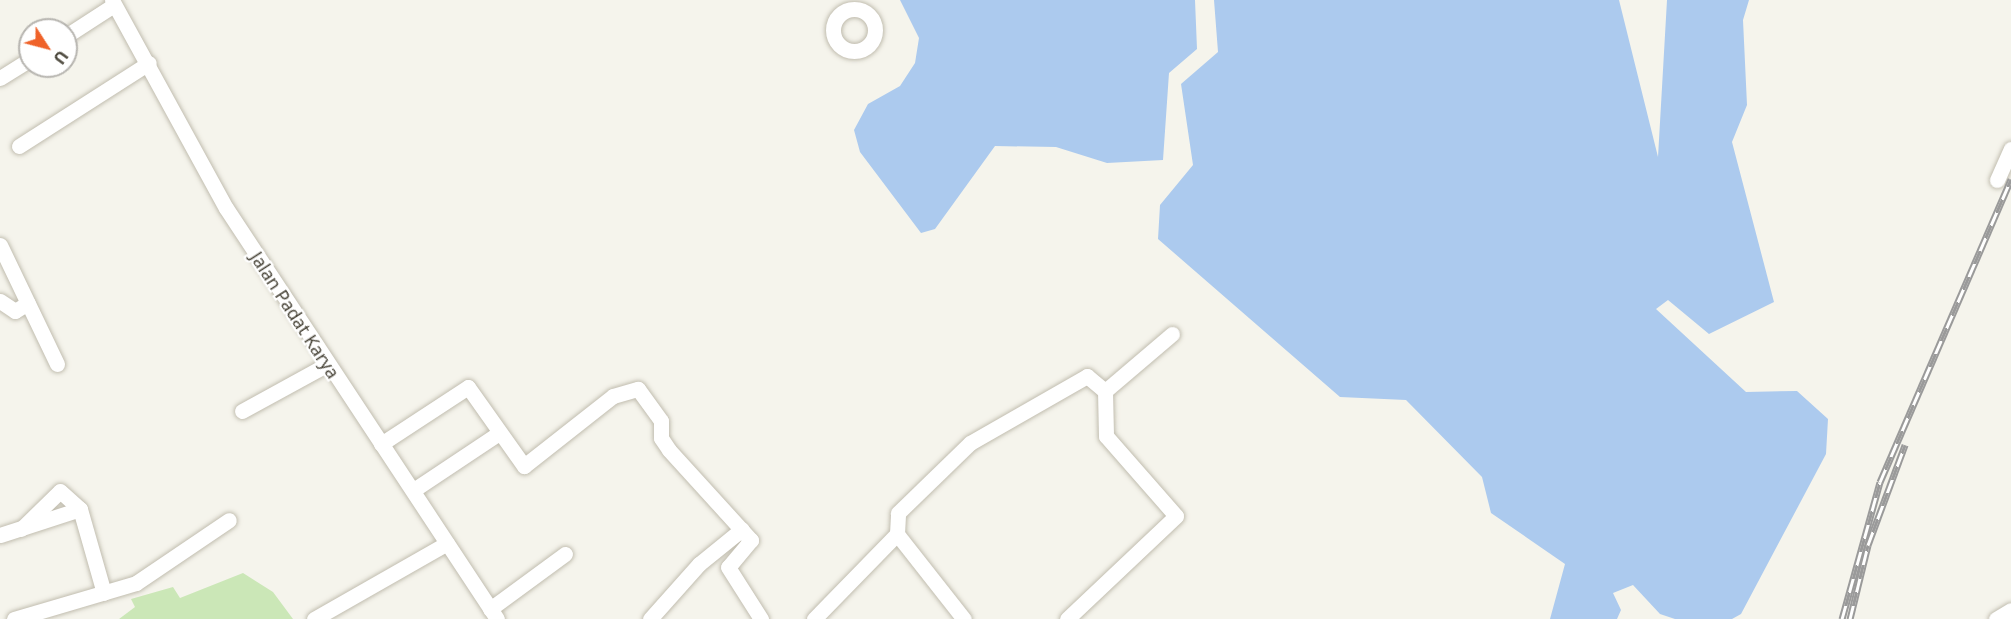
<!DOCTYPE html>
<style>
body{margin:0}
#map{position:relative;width:2011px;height:619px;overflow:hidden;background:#f5f4ec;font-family:"Noto Sans",sans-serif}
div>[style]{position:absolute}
.green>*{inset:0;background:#cbe7b7}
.water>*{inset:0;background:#accaee}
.roads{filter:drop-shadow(0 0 2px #c1bdaf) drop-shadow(0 0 2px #c1bdaf)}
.minor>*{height:15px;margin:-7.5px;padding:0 7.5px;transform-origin:7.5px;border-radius:7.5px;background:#fff}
.minor>.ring{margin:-7.5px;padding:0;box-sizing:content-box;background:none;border:15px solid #fff;border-radius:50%}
.rail>*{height:7px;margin-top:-3.5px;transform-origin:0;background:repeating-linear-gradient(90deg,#fff 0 14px,#9a9a9a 0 28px);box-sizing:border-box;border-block:2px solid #9a9a9a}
span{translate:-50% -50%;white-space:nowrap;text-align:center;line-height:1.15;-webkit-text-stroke:4.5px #fff;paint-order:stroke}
.street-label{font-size:18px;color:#4a463a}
.north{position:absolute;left:18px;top:18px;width:60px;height:60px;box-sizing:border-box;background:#fff;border:2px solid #b7b5b0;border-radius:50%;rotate:126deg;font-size:16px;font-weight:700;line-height:24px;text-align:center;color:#4a463a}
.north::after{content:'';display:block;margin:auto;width:21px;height:27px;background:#ef6229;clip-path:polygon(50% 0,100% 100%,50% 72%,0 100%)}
</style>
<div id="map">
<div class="green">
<div style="clip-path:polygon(243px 573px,273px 592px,293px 619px,119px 619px,135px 607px,131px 599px,173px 587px,180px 598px)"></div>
</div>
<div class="water">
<div style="clip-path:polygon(900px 0,1195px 0,1197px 49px,1169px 73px,1163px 160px,1107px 163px,1056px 147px,995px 146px,935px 229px,921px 233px,860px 152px,854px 130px,868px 104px,900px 86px,915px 63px,919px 38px)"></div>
<div style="clip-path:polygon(1214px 0,1619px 0,1658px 157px,1667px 0,1749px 0,1743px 20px,1747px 105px,1732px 142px,1774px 302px,1709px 334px,1668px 300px,1656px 309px,1746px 392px,1797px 391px,1828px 419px,1826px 454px,1741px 614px,1732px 619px,1675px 619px,1660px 614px,1633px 585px,1613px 593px,1621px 610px,1617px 619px,1550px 619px,1565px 564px,1491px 513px,1482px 477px,1406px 400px,1340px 397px,1158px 239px,1160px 205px,1193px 165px,1181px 84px,1218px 52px)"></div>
</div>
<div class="roads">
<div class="minor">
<div style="left:112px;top:0;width:237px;rotate:61.3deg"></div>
<div style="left:226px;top:208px;width:492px;rotate:56.6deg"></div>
<div class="ring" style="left:833px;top:9px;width:27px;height:27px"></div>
<div style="left:66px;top:36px;width:57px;rotate:-32.9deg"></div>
<div style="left:0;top:78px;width:36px;rotate:-32deg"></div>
<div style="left:19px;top:146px;width:154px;rotate:-32.6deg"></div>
<div style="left:1997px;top:180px;width:34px;rotate:-66deg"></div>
<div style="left:0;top:245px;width:132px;rotate:64.4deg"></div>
<div style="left:0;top:301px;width:18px;rotate:34deg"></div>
<div style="left:15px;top:311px;width:15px;rotate:-32deg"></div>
<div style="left:1105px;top:391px;width:88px;rotate:-40.4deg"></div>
<div style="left:242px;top:411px;width:96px;rotate:-28.7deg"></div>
<div style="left:381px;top:444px;width:104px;rotate:-33.2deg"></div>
<div style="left:468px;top:387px;width:97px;rotate:54.7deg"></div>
<div style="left:524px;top:466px;width:113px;rotate:-38.2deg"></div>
<div style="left:613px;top:396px;width:26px;rotate:-16deg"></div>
<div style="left:638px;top:389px;width:39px;rotate:54deg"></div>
<div style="left:661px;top:421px;width:17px;rotate:90deg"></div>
<div style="left:661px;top:438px;width:14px;rotate:56deg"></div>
<div style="left:669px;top:450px;width:122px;rotate:47.7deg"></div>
<div style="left:751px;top:540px;width:35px;rotate:130deg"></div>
<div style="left:728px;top:567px;width:62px;rotate:57.6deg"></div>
<div style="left:415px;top:489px;width:101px;rotate:-33.7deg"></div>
<div style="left:21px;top:529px;width:54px;rotate:-44.3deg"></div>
<div style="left:60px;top:491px;width:27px;rotate:42deg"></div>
<div style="left:80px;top:509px;width:87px;rotate:74.1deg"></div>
<div style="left:897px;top:534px;width:108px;rotate:51.8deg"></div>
<div style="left:0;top:535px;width:84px;rotate:-18deg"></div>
<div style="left:490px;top:609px;width:93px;rotate:-36.3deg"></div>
<div style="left:14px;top:619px;width:127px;rotate:-16.4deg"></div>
<div style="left:136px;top:583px;width:112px;rotate:-34.1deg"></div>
<div style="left:314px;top:619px;width:153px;rotate:-29.7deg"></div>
<div style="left:650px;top:619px;width:74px;rotate:-48.3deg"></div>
<div style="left:699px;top:564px;width:55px;rotate:-39.1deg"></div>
<div style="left:814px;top:619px;width:119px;rotate:-45.7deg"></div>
<div style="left:897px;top:534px;width:21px;rotate:-87deg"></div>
<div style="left:898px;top:513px;width:100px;rotate:-44.2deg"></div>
<div style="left:970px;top:443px;width:135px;rotate:-29.8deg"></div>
<div style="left:1087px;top:376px;width:23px;rotate:40deg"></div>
<div style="left:1105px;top:391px;width:45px;rotate:88.7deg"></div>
<div style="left:1106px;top:436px;width:106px;rotate:48.8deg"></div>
<div style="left:1176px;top:516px;width:150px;rotate:136.6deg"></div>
<div style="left:1996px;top:619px;width:17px;rotate:-31deg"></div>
</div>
</div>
<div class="rail">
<div style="left:1842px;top:619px;width:142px;rotate:-74.5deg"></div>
<div style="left:1880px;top:482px;width:330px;rotate:-66.6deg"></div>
<div style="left:1850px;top:619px;width:76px;rotate:-76.3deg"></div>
<div style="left:1868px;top:545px;width:107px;rotate:-69.7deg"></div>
</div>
<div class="street-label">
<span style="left:295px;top:315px;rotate:57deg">Jalan Padat Karya</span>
</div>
<div class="north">U</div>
</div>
